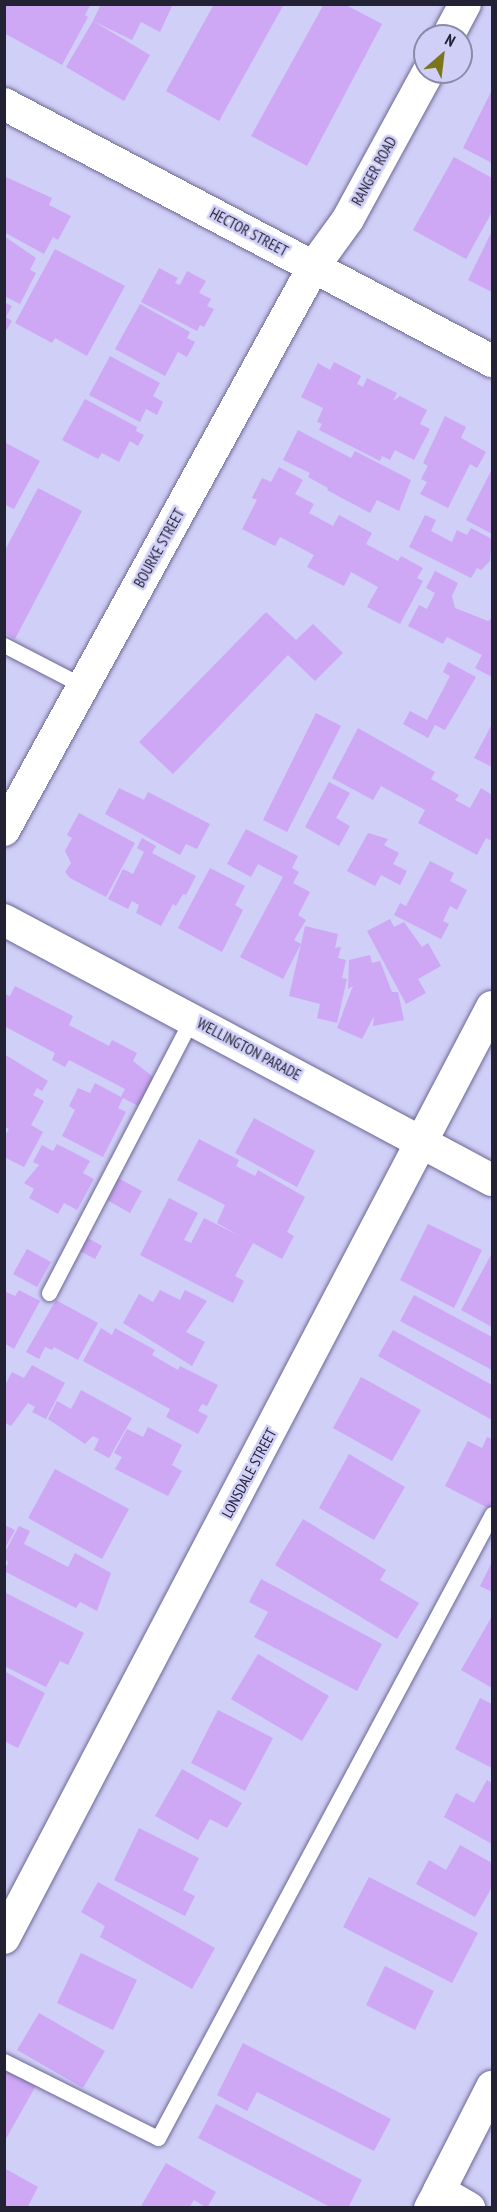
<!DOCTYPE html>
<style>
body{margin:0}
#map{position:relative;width:497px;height:2212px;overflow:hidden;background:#d0cff7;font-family:"PT Sans Narrow",sans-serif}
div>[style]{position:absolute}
.building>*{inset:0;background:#cea7f5}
.roads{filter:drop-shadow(0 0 2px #6b6895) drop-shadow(0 0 2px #6b6895)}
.service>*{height:15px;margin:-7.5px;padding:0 7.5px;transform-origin:7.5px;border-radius:7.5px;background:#fff}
.minor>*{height:32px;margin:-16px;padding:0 16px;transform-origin:16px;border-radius:16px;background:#fff}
.tertiary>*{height:33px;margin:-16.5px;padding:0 16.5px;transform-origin:16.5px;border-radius:16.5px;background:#fff}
span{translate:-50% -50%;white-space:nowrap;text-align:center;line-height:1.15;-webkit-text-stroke:5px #d0cff7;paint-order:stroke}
.street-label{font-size:15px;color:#232234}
.frame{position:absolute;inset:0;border:6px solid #232234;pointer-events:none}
.north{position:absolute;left:413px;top:24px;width:60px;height:60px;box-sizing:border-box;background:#d0cff7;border:2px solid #8b8aa9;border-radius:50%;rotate:28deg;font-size:16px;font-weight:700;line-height:24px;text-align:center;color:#232234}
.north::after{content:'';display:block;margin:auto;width:21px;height:27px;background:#7b761b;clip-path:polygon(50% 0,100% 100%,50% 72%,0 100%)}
</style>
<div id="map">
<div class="building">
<div style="clip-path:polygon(4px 4px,91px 4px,85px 15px,88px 17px,62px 65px,4px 33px)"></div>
<div style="clip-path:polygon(101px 4px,173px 4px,160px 32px,141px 22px,132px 40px,93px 21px)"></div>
<div style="clip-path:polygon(214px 4px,284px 4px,219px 121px,166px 91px)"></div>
<div style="clip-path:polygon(324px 4px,344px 4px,382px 24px,307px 166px,251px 136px)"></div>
<div style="clip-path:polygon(93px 21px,150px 55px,124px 101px,66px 67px)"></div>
<div style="clip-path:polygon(492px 90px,492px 163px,463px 148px)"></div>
<div style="clip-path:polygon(454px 157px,492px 178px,492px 212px,466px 259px,413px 230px)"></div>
<div style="clip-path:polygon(6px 177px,52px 198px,49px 205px,71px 216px,58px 240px,53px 237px,44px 254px,4px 232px)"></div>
<div style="clip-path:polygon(492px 231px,492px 292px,468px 280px)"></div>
<div style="clip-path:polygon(4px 236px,36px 258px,30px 270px,36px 273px,20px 304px,4px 296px)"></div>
<div style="clip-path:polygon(55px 249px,125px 286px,87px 356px,55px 338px,52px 343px,15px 323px)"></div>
<div style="clip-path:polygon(159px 268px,178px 278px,175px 283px,180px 285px,187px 271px,206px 281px,199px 293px,211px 299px,207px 306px,214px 309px,204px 327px,200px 325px,197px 331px,141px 302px)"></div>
<div style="clip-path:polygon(4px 302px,12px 306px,6px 317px,12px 321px,4px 334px)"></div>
<div style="clip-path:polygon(140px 304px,190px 332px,187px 338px,195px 342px,187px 357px,178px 352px,165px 376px,115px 349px)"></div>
<div style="clip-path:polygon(110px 356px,160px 383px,153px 396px,163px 402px,157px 415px,146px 409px,140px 422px,89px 395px)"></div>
<div style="clip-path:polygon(334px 362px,361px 376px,357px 384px,363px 387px,367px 378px,397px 393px,393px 401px,400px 396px,427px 410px,420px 424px,430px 429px,414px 460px,395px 450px,390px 460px,382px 456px,380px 461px,319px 430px,322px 424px,317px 422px,323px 408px,301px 397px,318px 363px,330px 370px)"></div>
<div style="clip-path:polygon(85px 399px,137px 427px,136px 431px,144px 435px,138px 446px,130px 441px,119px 462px,102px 453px,98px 459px,62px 440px)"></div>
<div style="clip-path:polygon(445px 416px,466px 427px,461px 438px,486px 452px,477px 468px,470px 464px,448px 508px,420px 494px,427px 482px,421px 479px,428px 466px,423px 463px)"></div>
<div style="clip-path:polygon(298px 430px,351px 458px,355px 451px,411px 480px,399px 511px,377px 500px,370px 513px,327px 490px,328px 488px,308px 477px,310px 473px,283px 460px)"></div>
<div style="clip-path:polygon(4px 442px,40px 461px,14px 509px,4px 504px)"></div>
<div style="clip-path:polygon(279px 467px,303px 480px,295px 494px,314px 504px,309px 513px,333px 526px,339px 515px,372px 533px,366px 544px,398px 561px,401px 556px,423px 568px,417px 578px,423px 581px,400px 624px,367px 607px,378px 587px,351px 572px,344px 586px,307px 567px,314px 555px,280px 537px,275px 546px,242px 529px,257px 500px,252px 498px,262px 478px,271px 482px)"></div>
<div style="clip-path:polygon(492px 469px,492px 534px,466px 520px)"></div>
<div style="clip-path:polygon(38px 488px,82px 511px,15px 639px,4px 633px,4px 552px)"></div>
<div style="clip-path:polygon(425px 515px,436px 520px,431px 531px,452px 542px,457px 530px,467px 535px,471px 528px,492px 539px,490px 561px,481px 570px,477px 568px,471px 578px,409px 547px)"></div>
<div style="clip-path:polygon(435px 571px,458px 583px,452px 596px,455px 608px,488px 621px,492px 618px,492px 677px,475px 668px,482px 655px,447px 637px,443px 644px,408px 626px,419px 605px,427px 609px,435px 593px,426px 588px)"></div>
<div style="clip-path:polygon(266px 612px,296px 640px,313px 624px,343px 653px,315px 681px,288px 655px,173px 774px,139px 742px)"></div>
<div style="clip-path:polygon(448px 662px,476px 677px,445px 730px,435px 725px,428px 738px,403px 724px,410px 711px,427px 720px,450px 676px,443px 672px)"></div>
<div style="clip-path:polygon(316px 713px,341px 726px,287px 832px,263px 820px)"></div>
<div style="clip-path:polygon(492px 724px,492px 767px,474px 758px)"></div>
<div style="clip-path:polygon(358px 728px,435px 772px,431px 779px,459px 795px,455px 800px,470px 808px,481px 788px,492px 795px,492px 841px,486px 838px,477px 855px,418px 823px,425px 810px,381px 786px,373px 800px,332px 778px)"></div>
<div style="clip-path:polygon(329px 782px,350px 793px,336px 818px,350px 826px,339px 846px,305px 827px)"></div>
<div style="clip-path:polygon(119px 788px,144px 800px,148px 792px,210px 824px,197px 849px,186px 844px,180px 855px,105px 814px)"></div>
<div style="clip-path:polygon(79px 813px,135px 843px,106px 897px,70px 878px,65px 872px,71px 863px,65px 851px,72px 838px,67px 835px)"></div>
<div style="clip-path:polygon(246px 829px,298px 856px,292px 868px,299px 872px,293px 883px,310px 892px,298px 915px,306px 920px,294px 940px,301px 944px,305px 926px,338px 934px,335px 948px,341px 947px,338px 958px,346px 960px,342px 978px,347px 979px,337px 1023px,317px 1018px,320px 1004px,289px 996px,301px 944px,283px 979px,240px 957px,283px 877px,258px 864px,251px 877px,227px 864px)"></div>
<div style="clip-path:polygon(368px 833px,388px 839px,384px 845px,399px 853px,393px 864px,407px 871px,400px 885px,381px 875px,375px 886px,347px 871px)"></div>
<div style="clip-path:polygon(142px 838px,156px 846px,152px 853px,196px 876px,186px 895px,183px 894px,176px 906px,173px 904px,161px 926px,136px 913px,139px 905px,132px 901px,128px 909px,108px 899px,123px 869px,133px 874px,144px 852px,137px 848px)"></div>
<div style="clip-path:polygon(430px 861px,454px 873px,450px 881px,467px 890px,457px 910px,450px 906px,443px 921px,449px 924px,441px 939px,394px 915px,400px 903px,406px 906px)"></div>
<div style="clip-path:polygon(210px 868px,245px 886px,235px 905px,243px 910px,222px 952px,178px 928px)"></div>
<div style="clip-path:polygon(390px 919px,394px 927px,404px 922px,422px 947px,428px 943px,441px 966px,418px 979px,426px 993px,406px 1004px,367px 931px)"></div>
<div style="clip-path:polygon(370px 955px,372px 963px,380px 961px,392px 992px,398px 992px,404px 1020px,373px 1026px,374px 1016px,362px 1039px,337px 1028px,353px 986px,348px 989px,349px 960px)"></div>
<div style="clip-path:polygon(15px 986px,73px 1016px,69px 1025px,109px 1046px,112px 1040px,137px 1053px,133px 1061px,157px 1080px,142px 1108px,123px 1098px,118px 1108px,126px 1112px,103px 1157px,62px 1136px,75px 1110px,69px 1106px,78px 1088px,90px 1093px,95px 1083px,121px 1097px,125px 1089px,69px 1060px,65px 1067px,52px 1060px,55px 1053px,4px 1026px,4px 994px,10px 996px)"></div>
<div style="clip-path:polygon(4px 1054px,48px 1081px,42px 1091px,37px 1088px,33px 1095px,44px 1101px,31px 1125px,43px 1132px,24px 1167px,4px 1157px,4px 1137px,9px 1129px,4px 1127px)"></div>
<div style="clip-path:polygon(254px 1118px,315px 1151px,297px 1187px,235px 1153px)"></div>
<div style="clip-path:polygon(199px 1139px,239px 1160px,236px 1166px,255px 1176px,258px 1170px,305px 1197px,287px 1232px,294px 1236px,282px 1259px,253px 1243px,235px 1276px,244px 1281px,233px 1303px,140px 1255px,169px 1198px,198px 1213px,184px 1240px,191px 1243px,204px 1218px,242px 1237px,217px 1223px,225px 1205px,177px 1180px)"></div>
<div style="clip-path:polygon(57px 1144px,90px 1161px,83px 1173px,94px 1179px,77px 1210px,64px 1203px,58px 1214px,29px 1198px,34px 1189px,24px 1183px,39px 1165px,33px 1162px,42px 1145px,53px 1151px)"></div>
<div style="clip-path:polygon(118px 1178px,142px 1191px,130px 1213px,107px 1200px)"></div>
<div style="clip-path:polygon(428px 1224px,482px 1250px,454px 1308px,400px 1280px)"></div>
<div style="clip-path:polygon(86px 1237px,102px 1246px,95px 1259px,78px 1250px)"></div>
<div style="clip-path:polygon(27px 1249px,51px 1262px,37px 1287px,13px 1274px)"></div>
<div style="clip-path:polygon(492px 1253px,492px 1327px,461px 1310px)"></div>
<div style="clip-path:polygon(19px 1290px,40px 1301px,14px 1349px,4px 1343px,4px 1291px,15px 1296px)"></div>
<div style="clip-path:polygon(160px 1290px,180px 1300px,185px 1290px,207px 1301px,186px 1332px,205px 1342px,192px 1366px,123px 1323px,139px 1294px,153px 1302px)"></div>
<div style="clip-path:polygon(414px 1295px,492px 1337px,492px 1370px,400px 1321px)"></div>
<div style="clip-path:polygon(56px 1300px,98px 1323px,78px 1360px,54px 1347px,52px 1350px,45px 1347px,39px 1359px,26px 1352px)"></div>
<div style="clip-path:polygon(101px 1328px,112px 1335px,115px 1328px,155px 1350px,152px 1355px,178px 1370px,180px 1366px,218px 1385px,207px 1406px,202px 1404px,198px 1411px,208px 1416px,198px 1434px,166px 1417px,170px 1409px,83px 1361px)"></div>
<div style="clip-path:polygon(393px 1330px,492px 1385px,492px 1420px,378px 1356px)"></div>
<div style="clip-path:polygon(32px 1365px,65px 1383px,46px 1419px,32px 1412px,35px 1407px,28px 1403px,11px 1426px,4px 1422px,4px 1387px,12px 1372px,24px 1378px)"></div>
<div style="clip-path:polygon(361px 1377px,421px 1410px,392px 1461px,333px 1428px)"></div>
<div style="clip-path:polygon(81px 1390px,132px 1418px,109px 1458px,94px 1450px,99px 1439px,93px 1436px,85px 1444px,48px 1419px,57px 1401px,71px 1409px)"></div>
<div style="clip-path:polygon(148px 1427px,182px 1445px,172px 1465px,182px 1471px,168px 1496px,115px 1469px,122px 1457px,114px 1453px,127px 1429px,143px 1437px)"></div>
<div style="clip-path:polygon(487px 1437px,492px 1439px,492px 1510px,445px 1486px,468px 1441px,482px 1448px)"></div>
<div style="clip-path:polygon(349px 1454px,405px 1487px,374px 1540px,319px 1508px)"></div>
<div style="clip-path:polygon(55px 1469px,129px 1509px,102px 1559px,28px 1518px)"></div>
<div style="clip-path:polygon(303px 1519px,386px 1570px,380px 1580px,419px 1603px,397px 1639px,275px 1565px)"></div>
<div style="clip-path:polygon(4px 1525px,15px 1530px,4px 1550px)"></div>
<div style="clip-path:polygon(19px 1526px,30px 1531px,24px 1544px,68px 1567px,75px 1553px,111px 1573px,97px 1611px,80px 1602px,76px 1608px,4px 1571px,8px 1563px,4px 1554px)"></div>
<div style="clip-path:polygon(492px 1562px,492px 1592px,480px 1586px)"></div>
<div style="clip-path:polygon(261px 1579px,382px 1644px,357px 1691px,254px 1637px,268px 1612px,249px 1602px)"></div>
<div style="clip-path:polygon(4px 1592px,84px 1633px,68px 1665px,60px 1661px,46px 1687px,4px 1666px)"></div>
<div style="clip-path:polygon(491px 1618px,492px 1619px,492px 1688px,461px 1670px)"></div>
<div style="clip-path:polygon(258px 1654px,329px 1696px,302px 1741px,231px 1699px)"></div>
<div style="clip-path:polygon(4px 1671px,45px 1693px,18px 1748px,4px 1741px)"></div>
<div style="clip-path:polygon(480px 1698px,492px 1704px,492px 1768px,455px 1749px)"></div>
<div style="clip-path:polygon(218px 1710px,273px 1738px,245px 1791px,191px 1763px)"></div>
<div style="clip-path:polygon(182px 1769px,242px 1803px,227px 1828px,210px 1819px,198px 1840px,155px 1816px)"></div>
<div style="clip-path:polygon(487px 1780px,492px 1783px,492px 1844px,444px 1817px,456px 1793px,474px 1803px)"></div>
<div style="clip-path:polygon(139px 1828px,199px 1858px,183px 1890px,195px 1896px,185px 1916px,114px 1880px)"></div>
<div style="clip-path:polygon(460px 1845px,492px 1863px,492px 1887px,475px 1917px,416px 1884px,429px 1860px,446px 1870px)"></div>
<div style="clip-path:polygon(369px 1877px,478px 1933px,452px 1983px,343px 1927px)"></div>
<div style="clip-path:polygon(98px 1882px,215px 1948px,192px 1989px,100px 1937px,105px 1926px,81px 1912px)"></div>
<div style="clip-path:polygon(81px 1953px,137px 1980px,113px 2030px,57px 2003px)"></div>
<div style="clip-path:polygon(385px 1966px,434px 1991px,415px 2030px,366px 2005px)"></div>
<div style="clip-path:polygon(39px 2013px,105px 2051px,83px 2088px,17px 2050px)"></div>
<div style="clip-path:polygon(243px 2043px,391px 2119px,374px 2151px,257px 2092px,247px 2111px,217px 2095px)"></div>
<div style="clip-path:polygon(4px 2063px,38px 2082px,4px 2142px)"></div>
<div style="clip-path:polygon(216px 2104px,362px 2180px,348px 2208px,332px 2208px,198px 2138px)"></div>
<div style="clip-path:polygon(166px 2163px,216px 2192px,207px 2208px,194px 2200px,189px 2208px,140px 2208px)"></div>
<div style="clip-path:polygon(4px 2168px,38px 2187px,27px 2208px,4px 2208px)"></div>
</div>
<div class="roads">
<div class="service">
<div style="left:4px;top:645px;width:89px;rotate:27.4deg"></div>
<div style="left:49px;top:1293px;width:310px;rotate:-62.5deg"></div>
<div style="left:4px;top:2061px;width:172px;rotate:26.6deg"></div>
<div style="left:158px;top:2138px;width:708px;rotate:-61.84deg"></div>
</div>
<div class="minor">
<div style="left:448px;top:36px;width:36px;rotate:-62deg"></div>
<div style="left:4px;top:104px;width:552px;rotate:27.77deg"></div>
<div style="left:4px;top:830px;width:644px;rotate:-61.2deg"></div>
<div style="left:314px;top:266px;width:58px;rotate:-54.1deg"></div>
<div style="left:348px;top:219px;width:167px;rotate:-61.4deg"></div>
<div style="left:4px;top:920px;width:553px;rotate:28.05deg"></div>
<div style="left:4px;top:1938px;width:1051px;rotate:-62.34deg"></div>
<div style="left:439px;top:2191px;width:117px;rotate:-63deg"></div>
</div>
<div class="tertiary">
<div style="left:430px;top:2208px;width:19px;rotate:-62deg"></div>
<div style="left:439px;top:2191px;width:34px;rotate:30deg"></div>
</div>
</div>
<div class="street-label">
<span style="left:374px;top:171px;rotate:-61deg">RANGER ROAD</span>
<span style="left:249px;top:232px;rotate:28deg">HECTOR STREET</span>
<span style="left:159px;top:548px;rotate:-61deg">BOURKE STREET</span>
<span style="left:249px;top:1049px;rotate:28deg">WELLINGTON PARADE</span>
<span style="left:249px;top:1473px;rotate:-62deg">LONSDALE STREET</span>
</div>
<div class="frame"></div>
<div class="north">N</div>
</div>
